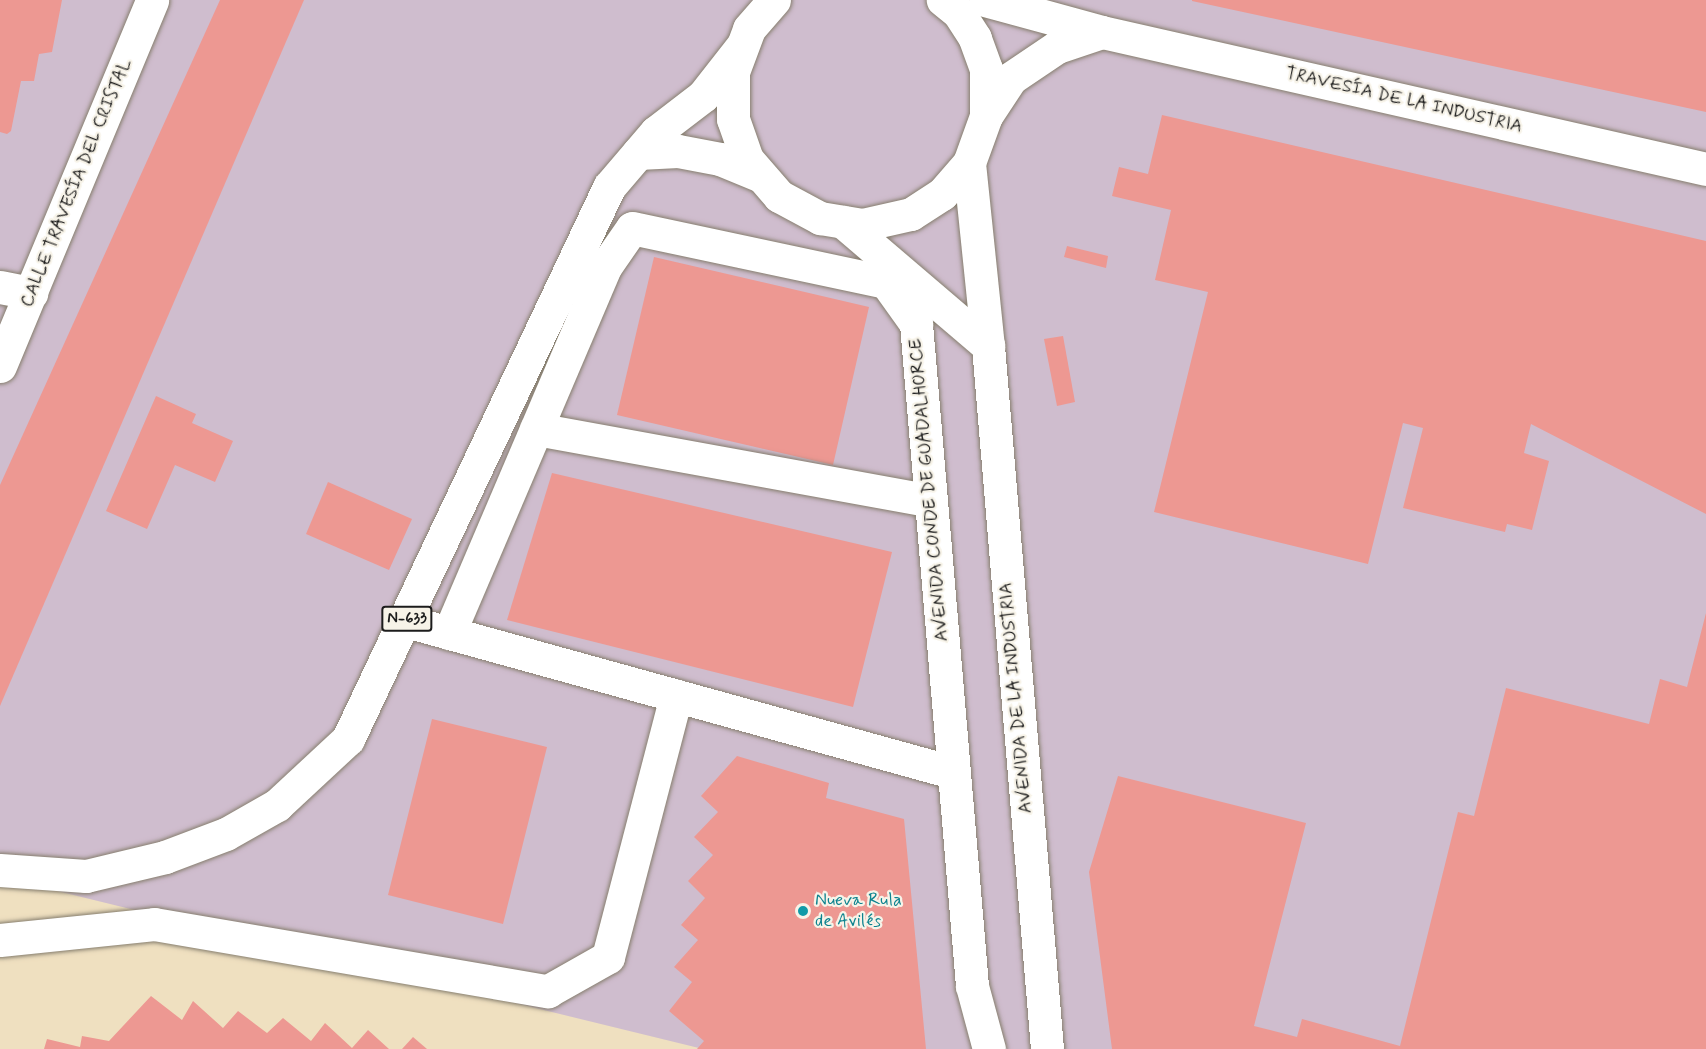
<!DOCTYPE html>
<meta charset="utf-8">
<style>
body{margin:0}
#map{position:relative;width:1706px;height:1049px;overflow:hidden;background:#efe0c0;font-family:Mynerve,sans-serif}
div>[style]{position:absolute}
.industrial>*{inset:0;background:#cfbdce}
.building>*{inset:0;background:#ed9892}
.roads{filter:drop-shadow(0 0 2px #867e6e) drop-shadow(0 0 2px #867e6e)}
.minor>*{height:33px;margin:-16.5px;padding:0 16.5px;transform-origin:16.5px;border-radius:16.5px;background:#fff}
.major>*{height:33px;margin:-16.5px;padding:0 16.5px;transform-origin:16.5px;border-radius:16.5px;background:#fff}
.highway>*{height:33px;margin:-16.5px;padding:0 16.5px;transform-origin:16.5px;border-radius:16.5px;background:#fff}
.dots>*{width:16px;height:16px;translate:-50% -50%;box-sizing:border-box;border:3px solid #f7f3e8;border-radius:50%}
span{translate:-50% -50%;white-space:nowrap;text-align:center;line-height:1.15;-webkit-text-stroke:4.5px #f7f3e8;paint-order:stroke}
.shield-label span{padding:2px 4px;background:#f7f3e8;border:2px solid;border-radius:4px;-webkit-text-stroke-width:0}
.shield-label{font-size:16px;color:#1c1c1c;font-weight:700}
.street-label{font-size:18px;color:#1c1c1c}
.culture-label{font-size:18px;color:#0d838f}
.left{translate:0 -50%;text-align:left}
</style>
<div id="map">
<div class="industrial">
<div style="clip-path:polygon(0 0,1706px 0,1706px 1049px,703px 1049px,0 877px)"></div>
</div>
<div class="building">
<div style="clip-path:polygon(0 0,62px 0,52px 52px,39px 54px,34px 81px,21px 81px,11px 131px,7px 134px,0 132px)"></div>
<div style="clip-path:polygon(220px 0,304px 0,0 706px,0 485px)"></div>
<div style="clip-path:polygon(1192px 0,1706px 0,1706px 112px,1192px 1px)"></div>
<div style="clip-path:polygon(1162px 115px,1706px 241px,1706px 514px,1531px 424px,1524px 453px,1549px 461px,1532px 530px,1507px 524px,1505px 532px,1403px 508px,1423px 428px,1403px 423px,1368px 564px,1154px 512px,1208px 292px,1155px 280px,1171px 210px,1112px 196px,1119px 167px,1148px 174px)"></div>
<div style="clip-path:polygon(1067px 246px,1108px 256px,1106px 268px,1064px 257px)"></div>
<div style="clip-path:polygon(654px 257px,869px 307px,833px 465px,617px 415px)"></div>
<div style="clip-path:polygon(1063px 336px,1075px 402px,1057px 406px,1044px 339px)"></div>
<div style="clip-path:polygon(156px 396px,196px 414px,192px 423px,233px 441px,215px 482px,175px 465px,147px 529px,106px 511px)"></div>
<div style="clip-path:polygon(552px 473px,892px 552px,853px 707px,507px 620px)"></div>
<div style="clip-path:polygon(328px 482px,412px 519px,389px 570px,306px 534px)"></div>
<div style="clip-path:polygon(1706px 613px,1706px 1049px,1112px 1049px,1089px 872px,1118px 776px,1306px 823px,1254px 1026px,1297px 1037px,1302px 1019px,1400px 1046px,1458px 812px,1474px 816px,1506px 688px,1649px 724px,1660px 679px,1687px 687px)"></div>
<div style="clip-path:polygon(432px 719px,547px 747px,503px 924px,388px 895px)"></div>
<div style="clip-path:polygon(737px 756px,829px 783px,826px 798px,904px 819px,926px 1049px,697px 1049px,704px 1041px,669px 1011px,692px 982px,674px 967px,698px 940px,681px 925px,705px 898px,688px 881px,713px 855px,694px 837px,718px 812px,701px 796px)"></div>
<div style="clip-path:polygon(151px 996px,182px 1020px,193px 1001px,223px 1028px,238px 1011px,267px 1033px,283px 1018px,311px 1041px,325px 1023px,352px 1048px,368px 1030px,389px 1049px,44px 1049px,47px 1039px,80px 1047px,82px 1036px,109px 1041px)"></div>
<div style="clip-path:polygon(413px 1037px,427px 1049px,402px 1049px)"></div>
</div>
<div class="roads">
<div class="minor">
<div style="left:985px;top:0;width:121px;rotate:15.3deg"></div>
<div style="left:1102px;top:32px;width:619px;rotate:12.78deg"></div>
<div style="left:986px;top:116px;width:45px;rotate:-56.7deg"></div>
<div style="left:1011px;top:78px;width:55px;rotate:-34deg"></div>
<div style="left:1057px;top:47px;width:47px;rotate:-18.4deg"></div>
<div style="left:969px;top:163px;width:184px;rotate:84.1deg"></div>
<div style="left:988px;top:346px;width:705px;rotate:85.2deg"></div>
<div style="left:843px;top:222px;width:191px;rotate:40.5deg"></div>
<div style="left:0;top:287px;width:32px;rotate:11deg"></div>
<div style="left:536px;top:429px;width:398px;rotate:10.3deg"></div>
<div style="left:406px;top:621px;width:566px;rotate:15.46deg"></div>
<div style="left:449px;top:633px;width:398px;rotate:-66.9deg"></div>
<div style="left:605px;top:267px;width:47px;rotate:-55.3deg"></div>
<div style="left:632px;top:228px;width:260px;rotate:12deg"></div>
<div style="left:886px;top:282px;width:52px;rotate:54.5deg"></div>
<div style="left:916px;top:324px;width:664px;rotate:85.16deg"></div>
<div style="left:972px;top:986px;width:65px;rotate:74.9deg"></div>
<div style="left:0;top:940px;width:155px;rotate:-5.9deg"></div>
<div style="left:154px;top:924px;width:400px;rotate:9.7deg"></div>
<div style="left:548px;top:991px;width:69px;rotate:-29.5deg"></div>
<div style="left:608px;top:957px;width:270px;rotate:-75.4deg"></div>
</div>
<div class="major">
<div style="left:0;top:366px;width:396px;rotate:-67.4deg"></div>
</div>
<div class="highway">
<div style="left:774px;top:0;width:38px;rotate:131deg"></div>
<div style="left:749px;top:29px;width:46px;rotate:110.4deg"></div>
<div style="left:733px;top:72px;width:47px;rotate:90deg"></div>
<div style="left:733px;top:119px;width:42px;rotate:70.7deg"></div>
<div style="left:747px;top:159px;width:49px;rotate:49.1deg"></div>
<div style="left:779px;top:196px;width:47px;rotate:28.2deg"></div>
<div style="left:820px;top:218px;width:43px;rotate:9.5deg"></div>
<div style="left:862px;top:225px;width:50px;rotate:-12.7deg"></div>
<div style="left:911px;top:214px;width:37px;rotate:-33deg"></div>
<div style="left:942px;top:194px;width:41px;rotate:-48.9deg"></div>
<div style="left:969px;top:163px;width:50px;rotate:-70.1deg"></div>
<div style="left:986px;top:116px;width:47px;rotate:-90deg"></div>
<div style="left:986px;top:69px;width:33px;rotate:-110deg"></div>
<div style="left:975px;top:38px;width:30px;rotate:-123deg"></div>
<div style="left:959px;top:13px;width:21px;rotate:-141deg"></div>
<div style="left:638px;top:153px;width:40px;rotate:-2.9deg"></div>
<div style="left:678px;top:151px;width:43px;rotate:10.8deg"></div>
<div style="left:720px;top:159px;width:44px;rotate:22.5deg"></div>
<div style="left:0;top:870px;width:86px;rotate:4deg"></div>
<div style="left:86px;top:876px;width:81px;rotate:-13.5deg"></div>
<div style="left:165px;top:857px;width:65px;rotate:-20.7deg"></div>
<div style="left:226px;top:834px;width:59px;rotate:-29.6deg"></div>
<div style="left:277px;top:805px;width:97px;rotate:-42.9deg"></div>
<div style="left:348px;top:739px;width:611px;rotate:-64.69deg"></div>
<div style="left:609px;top:187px;width:72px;rotate:-49.5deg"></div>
<div style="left:656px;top:132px;width:59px;rotate:-37.5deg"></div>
<div style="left:703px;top:96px;width:63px;rotate:-52deg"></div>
</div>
</div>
<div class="dots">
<div style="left:803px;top:911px;background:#0f9aa8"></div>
</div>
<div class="shield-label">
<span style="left:407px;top:619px">N-633</span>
</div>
<div class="street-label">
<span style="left:1404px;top:100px;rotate:13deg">TRAVESÍA DE LA INDUSTRIA</span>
<span style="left:76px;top:183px;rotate:-68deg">CALLE TRAVESÍA DEL CRISTAL</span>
<span style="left:929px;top:490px;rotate:-95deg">AVENIDA CONDE DE GUADALHORCE</span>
<span style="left:1016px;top:698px;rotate:-95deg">AVENIDA DE LA INDUSTRIA</span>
</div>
<div class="culture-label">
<span class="left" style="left:815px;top:911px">Nueva Rula<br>de Avilés</span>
</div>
</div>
